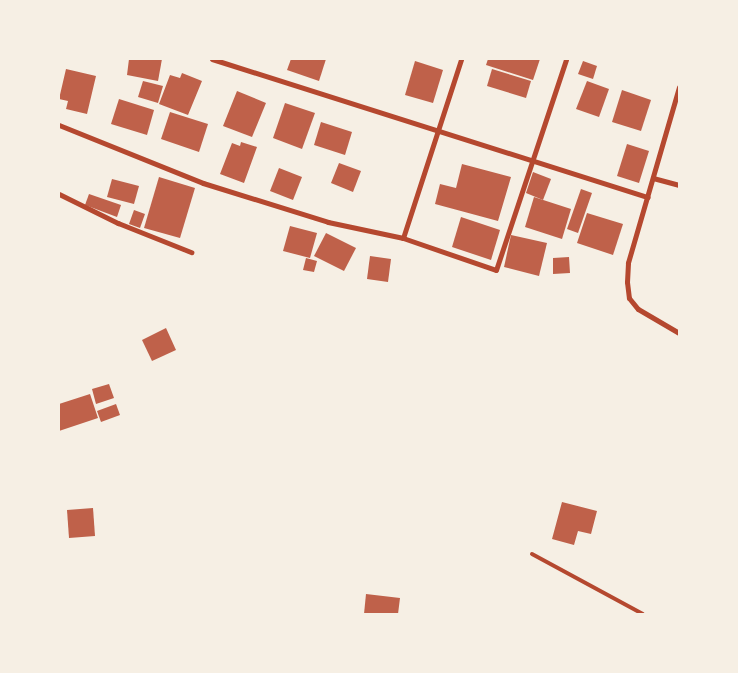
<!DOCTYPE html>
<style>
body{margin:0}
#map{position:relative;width:738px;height:673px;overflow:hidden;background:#f6efe4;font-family:Lato,sans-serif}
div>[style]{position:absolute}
.building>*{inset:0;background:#bf614a}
.service>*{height:4px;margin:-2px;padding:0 2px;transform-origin:2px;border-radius:2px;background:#b5482f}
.minor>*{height:5px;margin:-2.5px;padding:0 2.5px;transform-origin:2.5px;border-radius:2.5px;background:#b5482f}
span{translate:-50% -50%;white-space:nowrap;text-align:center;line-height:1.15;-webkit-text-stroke:4px #f6efe4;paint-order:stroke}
.frame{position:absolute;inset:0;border:60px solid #f6efe4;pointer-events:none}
</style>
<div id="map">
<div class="building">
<div style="clip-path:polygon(129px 59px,162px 59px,158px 81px,127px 75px)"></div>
<div style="clip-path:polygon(291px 59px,326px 59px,319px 81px,287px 70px)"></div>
<div style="clip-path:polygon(488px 59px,540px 59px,533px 80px,486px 65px)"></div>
<div style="clip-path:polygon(415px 61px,443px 70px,433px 103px,405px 95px)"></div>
<div style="clip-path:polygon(583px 61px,597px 66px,593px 79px,578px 74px)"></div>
<div style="clip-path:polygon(66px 69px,96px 76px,87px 114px,66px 109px,68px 101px,59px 99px)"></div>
<div style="clip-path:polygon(492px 69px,531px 81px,526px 98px,487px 86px)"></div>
<div style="clip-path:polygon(182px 73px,202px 81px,188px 115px,159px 104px,170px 75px,180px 78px)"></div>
<div style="clip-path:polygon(143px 81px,163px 86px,158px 103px,138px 97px)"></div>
<div style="clip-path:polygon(587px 81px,609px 89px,599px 117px,576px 109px)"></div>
<div style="clip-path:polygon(622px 90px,651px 100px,641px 131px,612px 122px)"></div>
<div style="clip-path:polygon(237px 91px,266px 103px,252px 137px,223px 126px)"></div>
<div style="clip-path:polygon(119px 99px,154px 110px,147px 135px,111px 124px)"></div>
<div style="clip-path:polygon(285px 103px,315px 113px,302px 149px,273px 138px)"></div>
<div style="clip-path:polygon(170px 112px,208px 124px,199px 152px,161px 139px)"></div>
<div style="clip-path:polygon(321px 122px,352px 132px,345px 155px,314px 145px)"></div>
<div style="clip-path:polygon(241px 142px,257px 147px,244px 183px,220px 174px,232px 143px,240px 146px)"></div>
<div style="clip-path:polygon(627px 144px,649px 151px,639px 183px,617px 176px)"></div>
<div style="clip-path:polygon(339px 163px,361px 171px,353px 192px,331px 183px)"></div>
<div style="clip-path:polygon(462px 164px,511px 177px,498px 221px,435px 204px,440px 184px,456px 188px)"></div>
<div style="clip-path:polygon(279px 168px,302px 177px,293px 200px,270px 191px)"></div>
<div style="clip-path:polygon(533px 172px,551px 179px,543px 200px,526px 193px)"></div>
<div style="clip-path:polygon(159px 177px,195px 188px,180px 238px,144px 228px)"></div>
<div style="clip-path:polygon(112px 179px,139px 186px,134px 204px,107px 197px)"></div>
<div style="clip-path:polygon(581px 189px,592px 193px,578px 233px,567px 229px)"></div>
<div style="clip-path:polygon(89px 194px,121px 205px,117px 217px,85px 205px)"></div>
<div style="clip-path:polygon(534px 197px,571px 209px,562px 239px,525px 227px)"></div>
<div style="clip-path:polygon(134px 210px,145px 214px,140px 228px,129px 224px)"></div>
<div style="clip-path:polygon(587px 213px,623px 224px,613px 255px,577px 243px)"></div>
<div style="clip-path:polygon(461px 217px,500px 230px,491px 260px,452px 247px)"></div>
<div style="clip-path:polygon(290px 226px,317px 233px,310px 258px,283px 251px)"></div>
<div style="clip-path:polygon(326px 233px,356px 248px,344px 271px,314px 256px)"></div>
<div style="clip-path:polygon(511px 235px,547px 243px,539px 276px,504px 267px)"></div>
<div style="clip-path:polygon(370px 256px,391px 259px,388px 282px,367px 279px)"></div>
<div style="clip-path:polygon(569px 257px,570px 273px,553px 274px,553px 258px)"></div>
<div style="clip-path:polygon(306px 258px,317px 261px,314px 272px,303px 270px)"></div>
<div style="clip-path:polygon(166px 328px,176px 350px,152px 361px,142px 340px)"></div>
<div style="clip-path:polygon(109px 384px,114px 398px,96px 404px,92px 389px)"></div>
<div style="clip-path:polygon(90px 394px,98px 418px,59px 431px,59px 404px)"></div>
<div style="clip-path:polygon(116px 404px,120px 415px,101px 422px,97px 411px)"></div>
<div style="clip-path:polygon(562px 502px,597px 511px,591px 534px,578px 531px,574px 545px,552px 539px)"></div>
<div style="clip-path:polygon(93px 508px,95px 536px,69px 538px,67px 510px)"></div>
<div style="clip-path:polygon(366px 594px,400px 598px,398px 614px,364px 614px)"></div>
</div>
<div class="service">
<div style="left:532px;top:554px;width:126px;rotate:28.4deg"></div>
</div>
<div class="minor">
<div style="left:212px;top:59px;width:457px;rotate:17.6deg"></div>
<div style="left:679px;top:87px;width:183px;rotate:106.2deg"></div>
<div style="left:628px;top:263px;width:19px;rotate:93deg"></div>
<div style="left:627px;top:282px;width:16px;rotate:83deg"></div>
<div style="left:629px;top:298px;width:14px;rotate:51deg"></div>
<div style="left:638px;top:309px;width:48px;rotate:30.3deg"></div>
<div style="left:59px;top:125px;width:155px;rotate:21.9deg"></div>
<div style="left:203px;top:183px;width:131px;rotate:17.3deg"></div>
<div style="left:328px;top:222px;width:77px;rotate:12deg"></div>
<div style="left:403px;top:238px;width:188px;rotate:-72deg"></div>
<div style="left:653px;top:178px;width:27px;rotate:15deg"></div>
<div style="left:59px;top:194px;width:66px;rotate:26.2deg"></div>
<div style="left:118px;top:223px;width:79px;rotate:21.7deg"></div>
<div style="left:403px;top:238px;width:98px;rotate:19deg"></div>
<div style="left:496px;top:270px;width:222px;rotate:-71.6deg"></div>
</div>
<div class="frame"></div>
</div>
